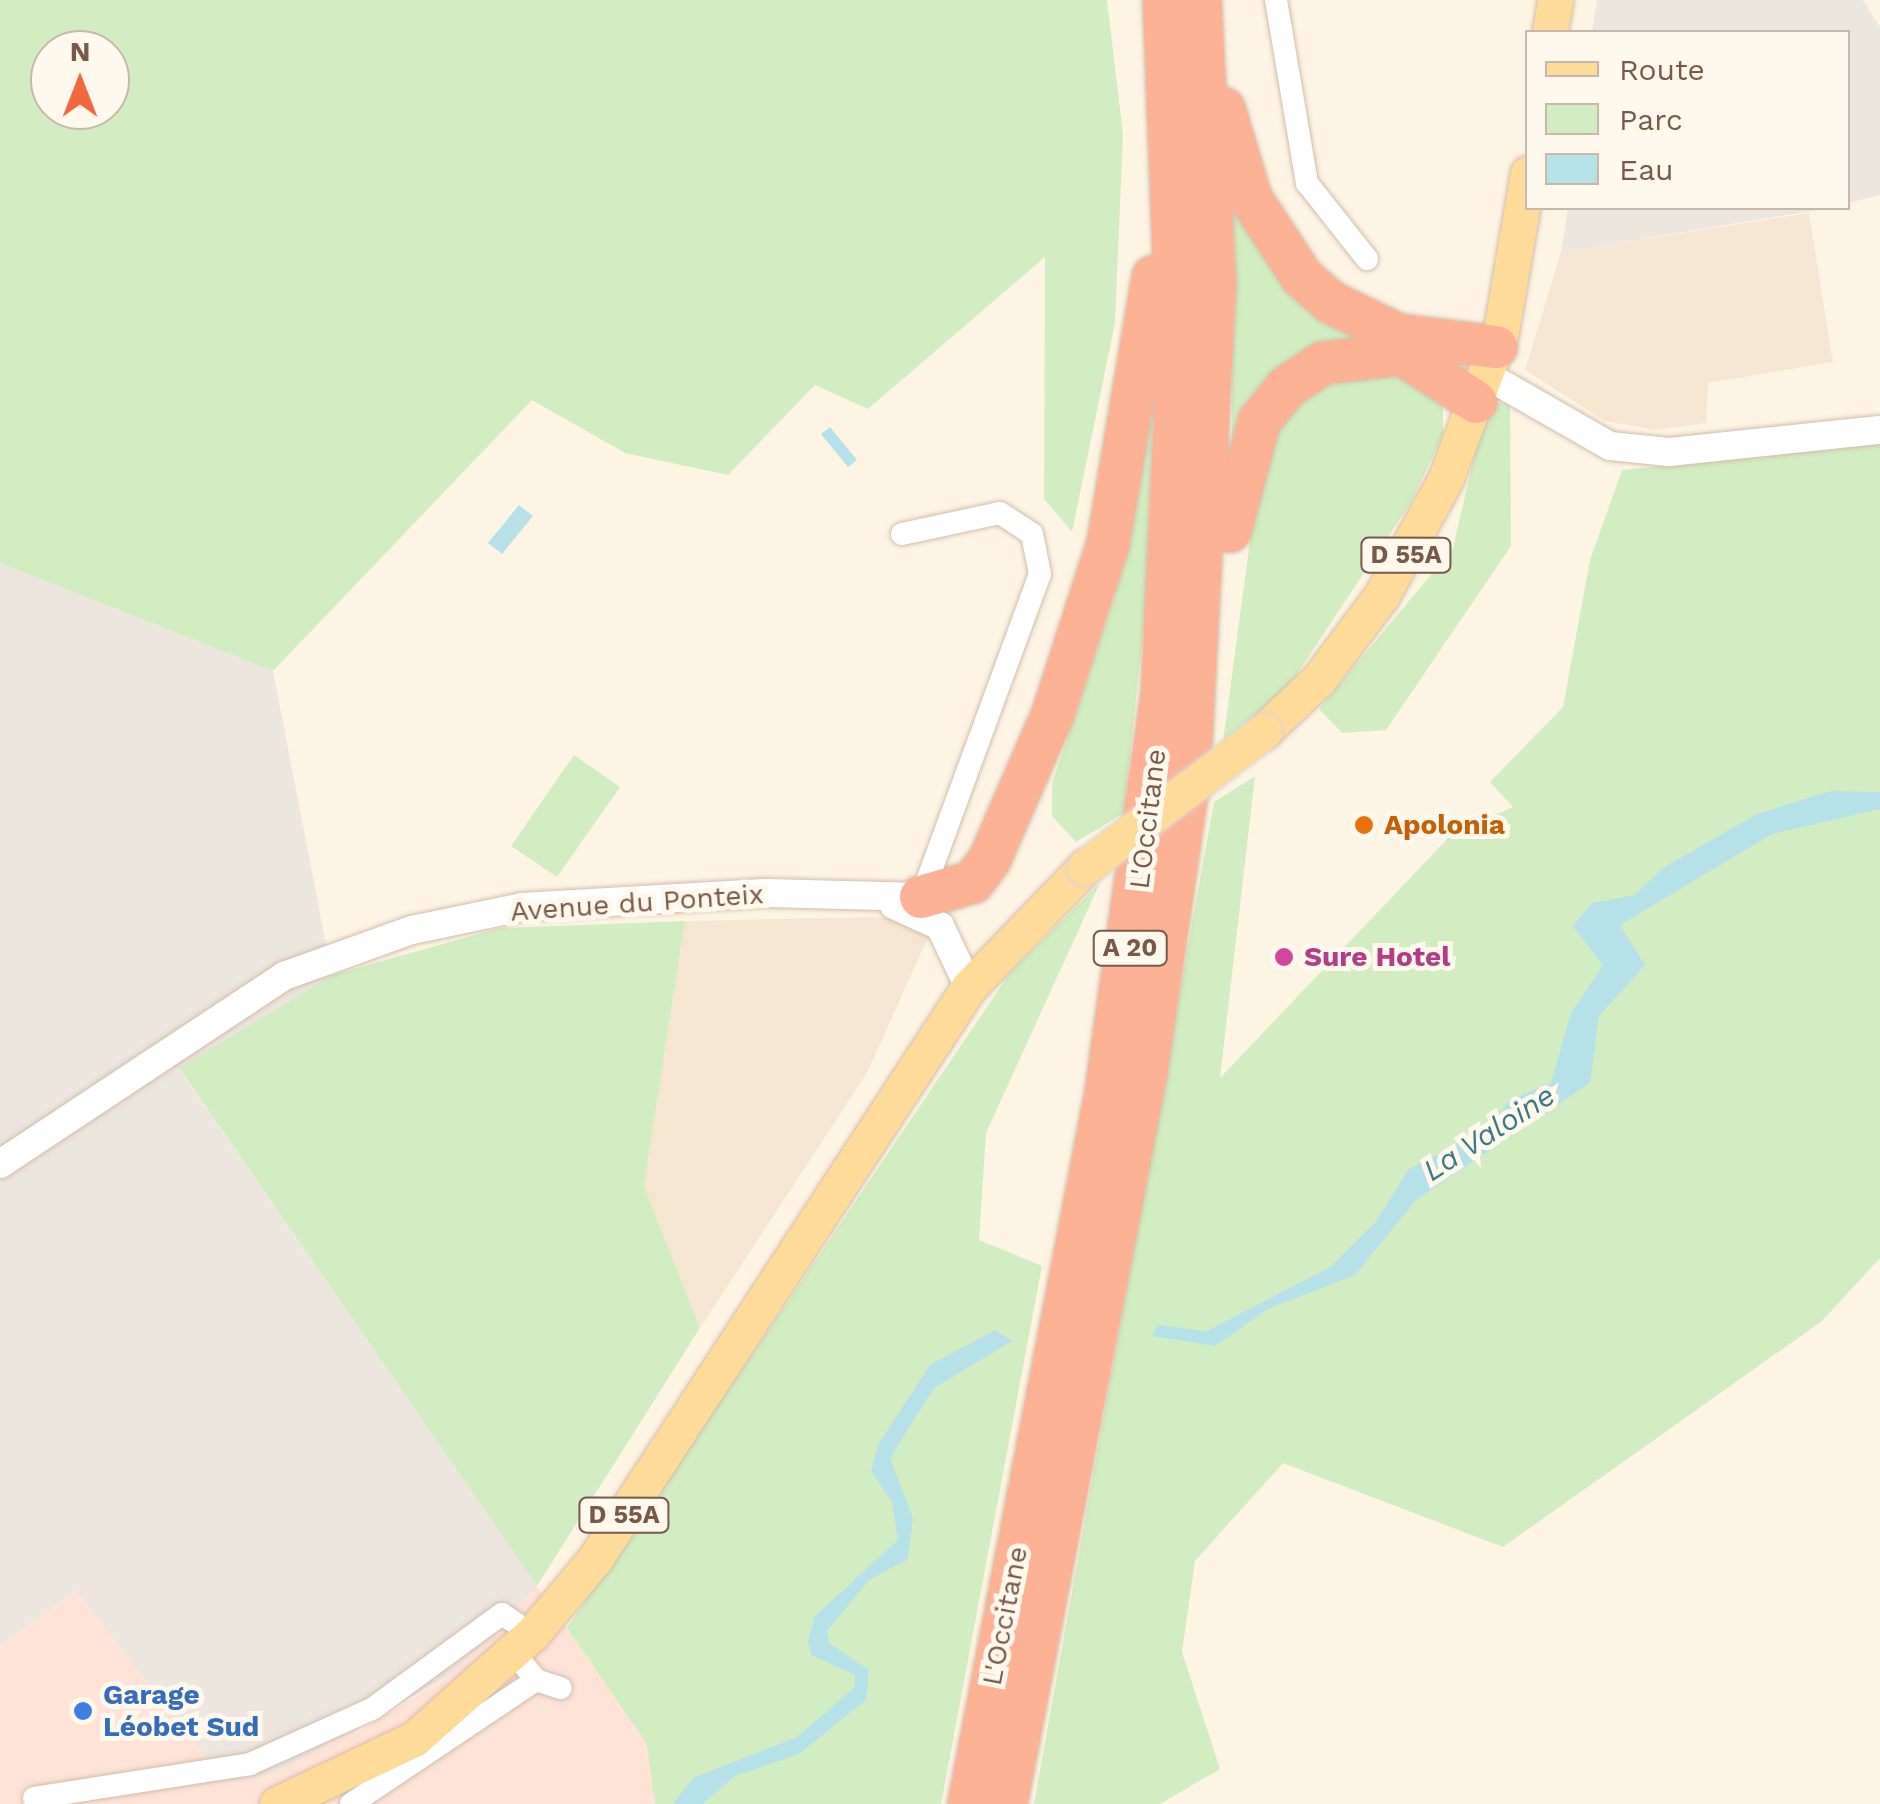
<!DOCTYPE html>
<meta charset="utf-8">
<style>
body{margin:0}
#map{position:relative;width:1880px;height:1804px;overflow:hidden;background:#fef4e4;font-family:"Work Sans",sans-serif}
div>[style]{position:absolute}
.residential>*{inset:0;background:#f6e6d1}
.commercial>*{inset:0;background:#ffe3d7}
.industrial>*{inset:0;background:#ede6de}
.green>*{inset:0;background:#d2edc1}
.water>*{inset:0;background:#b6e1e9}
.roads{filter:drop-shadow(0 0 2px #d3bdab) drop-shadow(0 0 2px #d3bdab)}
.minor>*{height:22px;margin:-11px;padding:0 11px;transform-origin:11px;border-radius:11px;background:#fff}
.tertiary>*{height:28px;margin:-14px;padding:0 14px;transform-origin:14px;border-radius:14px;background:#fff}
.primary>*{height:35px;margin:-17.5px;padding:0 17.5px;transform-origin:17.5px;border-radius:17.5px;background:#ffdb9a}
.motorway>*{height:42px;margin:-21px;padding:0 21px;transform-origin:21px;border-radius:21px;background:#fdb295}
.bridges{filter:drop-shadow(0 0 2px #dcd4cf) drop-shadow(0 0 2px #dcd4cf)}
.primary-bridge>*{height:35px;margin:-17.5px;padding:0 17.5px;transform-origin:17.5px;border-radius:17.5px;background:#ffdb9a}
.dots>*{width:28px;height:28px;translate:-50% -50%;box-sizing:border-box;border:5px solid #fff8ec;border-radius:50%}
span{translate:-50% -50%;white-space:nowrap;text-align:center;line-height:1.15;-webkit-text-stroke:10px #fff8ec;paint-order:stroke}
.shield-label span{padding:2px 8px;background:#fff8ec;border:2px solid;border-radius:8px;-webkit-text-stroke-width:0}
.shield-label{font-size:25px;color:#795947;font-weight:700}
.street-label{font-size:28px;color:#795947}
.food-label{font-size:28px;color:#c56008;font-weight:700}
.left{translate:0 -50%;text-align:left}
.hotel-label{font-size:28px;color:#b23c85;font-weight:700}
.shop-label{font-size:28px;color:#366cbe;font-weight:700}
.water-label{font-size:30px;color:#3c7987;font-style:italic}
.legend{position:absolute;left:1525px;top:30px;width:325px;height:180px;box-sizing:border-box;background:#fff8ec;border:2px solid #c9b8aa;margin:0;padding:12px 18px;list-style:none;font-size:30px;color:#795947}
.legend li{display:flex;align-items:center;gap:20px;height:50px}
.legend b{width:50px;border:2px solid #c9b8aa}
.north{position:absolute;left:30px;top:30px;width:100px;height:100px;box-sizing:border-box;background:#fff8ec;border:2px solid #c9b8aa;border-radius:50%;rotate:0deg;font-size:28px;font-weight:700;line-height:40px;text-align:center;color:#795947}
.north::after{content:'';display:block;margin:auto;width:35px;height:45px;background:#f2693f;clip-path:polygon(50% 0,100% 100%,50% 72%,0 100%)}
</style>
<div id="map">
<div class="residential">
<div style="clip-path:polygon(1809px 213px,1833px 362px,1708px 383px,1706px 423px,1656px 430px,1605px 421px,1525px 370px,1561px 252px)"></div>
<div style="clip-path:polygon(873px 917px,909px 921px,929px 935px,867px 1073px,700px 1328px,644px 1186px,685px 921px)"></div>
</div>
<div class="commercial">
<div style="clip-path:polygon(537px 1586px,648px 1744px,655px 1804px,0 1804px,0 1646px,76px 1591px,357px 1733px,454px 1673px)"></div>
</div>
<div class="industrial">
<div style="clip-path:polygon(1597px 0,1863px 0,1880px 27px,1880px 195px,1848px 203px,1848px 32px,1592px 32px)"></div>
<div style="clip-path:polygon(1568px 208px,1830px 208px,1561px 252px)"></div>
<div style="clip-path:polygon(0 563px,273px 671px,332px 975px,179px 1069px,537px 1586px,454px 1673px,275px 1773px,226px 1783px,76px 1591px,0 1646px)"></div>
</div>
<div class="green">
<div style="clip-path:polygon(evenodd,0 0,1107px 0,1123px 134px,1115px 323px,1072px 532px,1044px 499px,1045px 257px,868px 409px,815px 385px,728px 475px,625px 453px,532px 400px,273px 671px,0 563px,0 0,50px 50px,110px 50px,110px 110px,50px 110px,50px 50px)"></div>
<div style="clip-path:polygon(1232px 170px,1382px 339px,1320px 349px,1232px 460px)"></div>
<div style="clip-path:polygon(1370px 361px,1443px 399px,1443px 435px,1411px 502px,1289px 686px,1223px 742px,1262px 452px,1300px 388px)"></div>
<div style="clip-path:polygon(1155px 365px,1145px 614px,1124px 813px,1076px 842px,1052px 816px,1052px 784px,1114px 598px)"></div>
<div style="clip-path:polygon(1487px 401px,1510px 405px,1511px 546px,1386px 730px,1342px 733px,1319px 709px,1453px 548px)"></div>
<div style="clip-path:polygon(1880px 444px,1880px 1258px,1822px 1321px,1503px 1547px,1283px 1463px,1195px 1561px,1182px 1652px,1220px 1769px,1160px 1804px,1034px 1804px,1214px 802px,1255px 776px,1220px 1078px,1451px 835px,1513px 807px,1490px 782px,1563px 707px,1590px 560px,1622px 470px)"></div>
<div style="clip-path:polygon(574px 755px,620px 787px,557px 877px,511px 846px)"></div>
<div style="clip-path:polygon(1100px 883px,986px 1133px,979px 1240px,1042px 1266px,941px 1804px,655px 1804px,647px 1744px,567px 1628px,1010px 973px)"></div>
<div style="clip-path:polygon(685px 921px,644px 1186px,700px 1328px,537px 1586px,179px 1068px,332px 975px,500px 928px)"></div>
</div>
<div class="water">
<div style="clip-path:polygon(830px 427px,857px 460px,848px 467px,821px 434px)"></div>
<div style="clip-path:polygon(519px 505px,533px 516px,502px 554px,488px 543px)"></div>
<div style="clip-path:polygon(1830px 791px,1880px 792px,1880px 809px,1772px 834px,1620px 925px,1645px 965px,1599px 1016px,1590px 1083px,1416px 1200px,1355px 1275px,1268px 1309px,1215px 1346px,1152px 1336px,1158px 1325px,1207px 1331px,1332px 1266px,1375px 1223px,1409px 1169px,1486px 1130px,1510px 1100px,1551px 1083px,1571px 1013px,1603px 965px,1573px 926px,1592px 903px,1635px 895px,1663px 868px,1757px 814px)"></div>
<div style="clip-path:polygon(995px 1330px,1012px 1341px,934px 1388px,890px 1458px,913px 1518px,908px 1559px,869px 1580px,827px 1631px,829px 1643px,869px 1670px,866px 1700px,799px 1754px,735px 1776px,702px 1804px,673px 1804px,693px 1778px,797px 1737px,855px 1687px,855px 1675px,811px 1655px,808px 1641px,815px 1616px,898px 1540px,892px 1502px,871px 1471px,879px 1443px,930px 1365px)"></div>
</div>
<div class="roads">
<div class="minor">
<div style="left:1276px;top:0;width:186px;rotate:80.4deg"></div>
<div style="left:1307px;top:183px;width:97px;rotate:51.7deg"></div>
<div style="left:902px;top:534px;width:100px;rotate:-12.1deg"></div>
<div style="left:1000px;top:513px;width:38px;rotate:33deg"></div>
<div style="left:1032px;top:534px;width:41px;rotate:78.7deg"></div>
<div style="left:1040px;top:574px;width:344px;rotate:110.2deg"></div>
<div style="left:536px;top:1680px;width:26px;rotate:18deg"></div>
<div style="left:34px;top:1798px;width:219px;rotate:-8.9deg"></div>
<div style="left:250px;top:1764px;width:134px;rotate:-24.3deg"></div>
<div style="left:372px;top:1709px;width:161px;rotate:-36.2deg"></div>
<div style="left:502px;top:1614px;width:36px;rotate:34deg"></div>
<div style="left:351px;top:1804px;width:223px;rotate:-33.8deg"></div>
<div style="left:536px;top:1680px;width:35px;rotate:-129deg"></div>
</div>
<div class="tertiary">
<div style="left:1486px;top:375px;width:143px;rotate:29.8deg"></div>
<div style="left:1610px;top:446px;width:59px;rotate:5.8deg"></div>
<div style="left:1669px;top:452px;width:212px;rotate:-6deg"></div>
<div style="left:894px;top:905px;width:51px;rotate:24.5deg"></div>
<div style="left:940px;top:926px;width:68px;rotate:64.6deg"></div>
<div style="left:0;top:1164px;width:341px;rotate:-33.5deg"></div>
<div style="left:284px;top:976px;width:136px;rotate:-19.8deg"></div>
<div style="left:412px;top:930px;width:112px;rotate:-11.8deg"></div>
<div style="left:522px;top:907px;width:246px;rotate:-3.3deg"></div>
<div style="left:768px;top:893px;width:153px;rotate:1.5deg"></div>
</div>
<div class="primary">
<div style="left:1550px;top:32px;width:32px;rotate:-81deg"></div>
<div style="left:1264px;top:731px;width:76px;rotate:-43.4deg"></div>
<div style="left:1319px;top:679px;width:105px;rotate:-53.1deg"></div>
<div style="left:1382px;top:595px;width:133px;rotate:-61.3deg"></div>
<div style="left:1446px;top:478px;width:157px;rotate:-69.5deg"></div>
<div style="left:1501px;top:331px;width:160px;rotate:-80.3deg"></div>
<div style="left:277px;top:1804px;width:152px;rotate:-25.4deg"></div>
<div style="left:414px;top:1739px;width:158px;rotate:-41.7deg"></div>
<div style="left:532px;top:1634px;width:98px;rotate:-50deg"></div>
<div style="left:595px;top:1559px;width:683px;rotate:-56.82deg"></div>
<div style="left:969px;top:987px;width:167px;rotate:-46deg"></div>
</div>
<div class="motorway">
<div style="left:1224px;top:109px;width:94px;rotate:73.3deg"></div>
<div style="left:1251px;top:199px;width:93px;rotate:56.8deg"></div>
<div style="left:1302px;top:277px;width:40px;rotate:41deg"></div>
<div style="left:1332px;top:303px;width:73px;rotate:25.9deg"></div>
<div style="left:1398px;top:335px;width:99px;rotate:7deg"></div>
<div style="left:1230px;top:531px;width:113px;rotate:-75.1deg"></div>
<div style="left:1259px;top:422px;width:45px;rotate:-51.3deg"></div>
<div style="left:1287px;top:387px;width:43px;rotate:-33.7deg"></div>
<div style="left:1323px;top:363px;width:80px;rotate:-6.5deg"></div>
<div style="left:1402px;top:354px;width:88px;rotate:33deg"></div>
<div style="left:921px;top:897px;width:54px;rotate:-16.1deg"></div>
<div style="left:973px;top:882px;width:26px;rotate:-53deg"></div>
<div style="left:989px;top:861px;width:160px;rotate:-66.5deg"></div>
<div style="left:1053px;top:714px;width:179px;rotate:-72.1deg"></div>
<div style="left:1108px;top:544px;width:271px;rotate:-80.4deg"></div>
<div style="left:969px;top:1804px;width:724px;rotate:-79.09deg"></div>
<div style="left:1106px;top:1093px;width:401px;rotate:-82deg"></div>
<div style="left:1162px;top:696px;width:335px;rotate:-87.3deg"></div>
<div style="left:1178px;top:361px;width:361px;rotate:-92.2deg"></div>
<div style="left:1006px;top:1804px;width:745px;rotate:-79.17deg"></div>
<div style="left:1146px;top:1072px;width:297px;rotate:-81.7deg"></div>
<div style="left:1189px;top:778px;width:493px;rotate:-87deg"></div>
<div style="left:1215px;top:286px;width:286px;rotate:-93deg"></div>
</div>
</div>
<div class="bridges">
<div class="primary-bridge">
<div style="left:1085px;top:867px;width:225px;rotate:-37.2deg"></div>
</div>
</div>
<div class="dots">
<div style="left:1364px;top:825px;background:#e8710a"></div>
<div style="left:1284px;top:957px;background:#d1479c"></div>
<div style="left:83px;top:1711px;background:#3f7fe0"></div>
</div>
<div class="shield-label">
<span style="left:1406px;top:555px">D 55A</span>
<span style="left:1130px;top:948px">A 20</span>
<span style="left:624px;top:1515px">D 55A</span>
</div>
<div class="street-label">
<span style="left:1148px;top:819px;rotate:-83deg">L'Occitane</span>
<span style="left:637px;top:903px;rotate:-4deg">Avenue du Ponteix</span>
<span style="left:1005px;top:1616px;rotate:-79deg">L'Occitane</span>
</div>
<div class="food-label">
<span class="left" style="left:1384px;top:825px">Apolonia</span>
</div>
<div class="hotel-label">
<span class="left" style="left:1304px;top:957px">Sure Hotel</span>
</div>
<div class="shop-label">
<span class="left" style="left:103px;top:1711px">Garage<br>Léobet Sud</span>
</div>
<div class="water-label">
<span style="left:1489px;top:1133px;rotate:-33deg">La Valoine</span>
</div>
<ul class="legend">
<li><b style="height:12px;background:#ffdb9a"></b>Route</li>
<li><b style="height:28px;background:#d2edc1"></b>Parc</li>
<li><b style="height:28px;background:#b6e1e9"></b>Eau</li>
</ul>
<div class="north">N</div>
</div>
